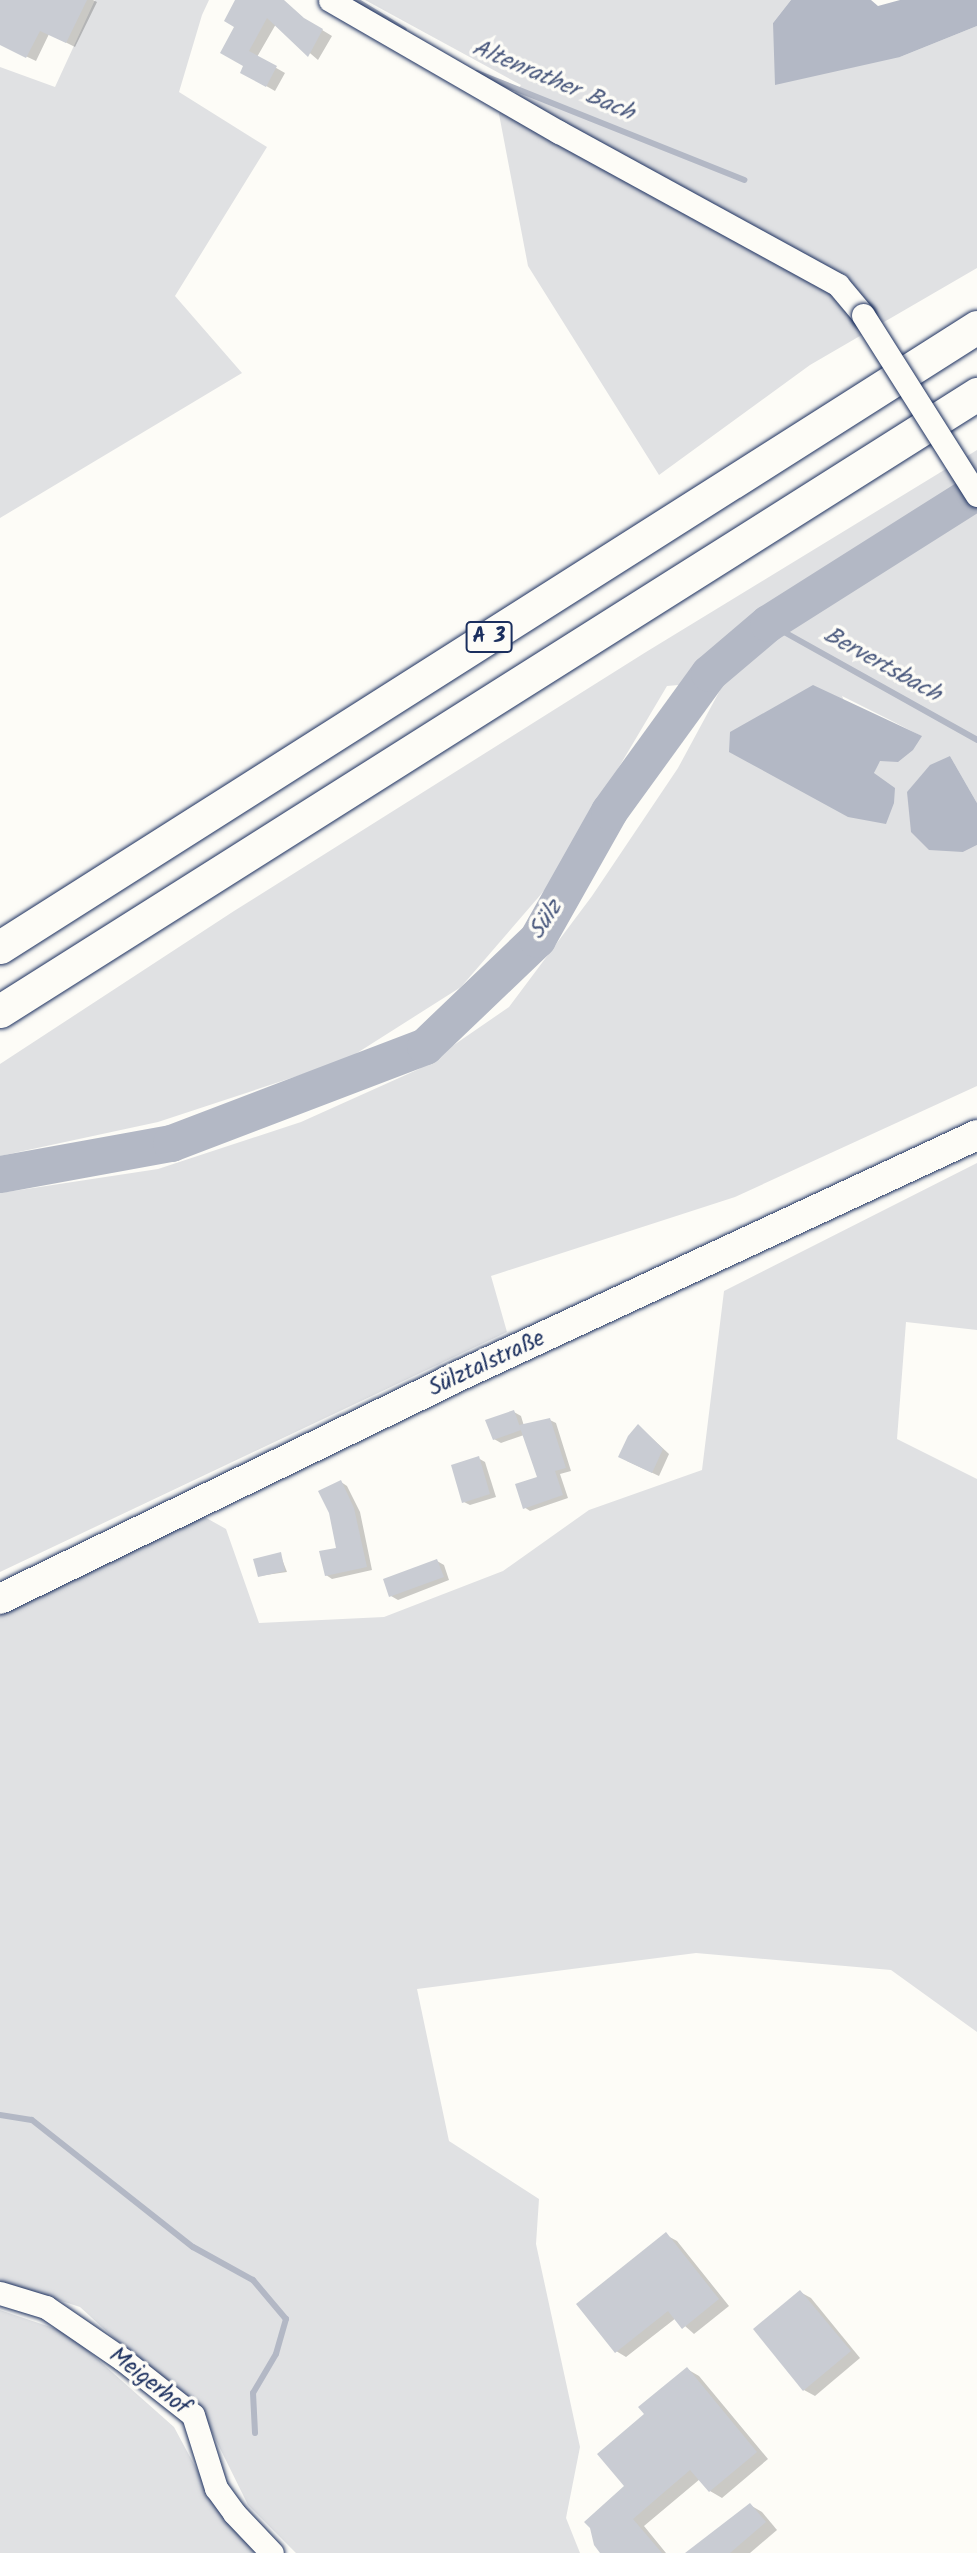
<!DOCTYPE html>
<meta charset="utf-8">
<style>
body{margin:0}
#map{position:relative;width:977px;height:2553px;overflow:hidden;background:#fdfcf7;font-family:Kalam,sans-serif}
div>[style]{position:absolute}
.green>*{inset:0;background:#e0e1e3}
.water>*{inset:0;background:#b3b8c5}
.shadow>*{inset:0;background:#0003}
.stream>*{height:6px;margin:-3px;padding:0 3px;transform-origin:3px;border-radius:3px;background:#b3b8c5}
.river>*{height:37px;margin:-18.5px;padding:0 18.5px;transform-origin:18.5px;border-radius:18.5px;background:#b3b8c5}
.building>*{inset:0;background:#c9ccd3}
.roads{filter:drop-shadow(0 0 2px #1b2f5e) drop-shadow(0 0 2px #1b2f5e)}
.minor>*{height:23px;margin:-11.5px;padding:0 11.5px;transform-origin:11.5px;border-radius:11.5px;background:#fdfcf7}
.major>*{height:30px;margin:-15px;padding:0 15px;transform-origin:15px;border-radius:15px;background:#fdfcf7}
.highway>*{height:33px;margin:-16.5px;padding:0 16.5px;transform-origin:16.5px;border-radius:16.5px;background:#fdfcf7}
.bridges{filter:drop-shadow(0 0 2px #1b2f5e) drop-shadow(0 0 2px #1b2f5e)}
.minor-bridge>*{height:23px;margin:-11.5px;padding:0 11.5px;transform-origin:11.5px;border-radius:11.5px;background:#fdfcf7}
span{translate:-50% -50%;white-space:nowrap;text-align:center;line-height:1.15;-webkit-text-stroke:7px #fdfcf7;paint-order:stroke}
.shield-label span{padding:2px 5px;background:#fdfcf7;border:2px solid;border-radius:5px;-webkit-text-stroke-width:0}
.shield-label{font-size:21px;color:#1b2f5e;font-weight:700}
.street-label{font-size:23px;color:#1b2f5e}
.water-label{font-size:24px;color:#49587d;font-style:italic}
</style>
<div id="map">
<div class="green">
<div style="clip-path:polygon(95px 0,209px 0,202px 15px,179px 92px,267px 147px,175px 296px,242px 373px,0 518px,0 67px,55px 87px)"></div>
<div style="clip-path:polygon(365px 0,791px 0,773px 23px,900px 57px,977px 26px,977px 268px,810px 365px,659px 475px,528px 266px,499px 114px,521px 85px)"></div>
<div style="clip-path:polygon(evenodd,977px 450px,977px 803px,950px 756px,963px 852px,977px 845px,977px 1086px,735px 1197px,491px 1276px,507px 1332px,0 1572px,0 1193px,158px 1169px,301px 1122px,419px 1069px,509px 1007px,592px 896px,678px 768px,725px 681px,667px 686px,549px 885px,461px 987px,346px 1060px,158px 1122px,0 1156px,0 1064px,234px 911px,646px 652px,977px 450px,842px 696px,890px 720px,921px 736px,879px 761px,874px 773px,842px 696px)"></div>
<div style="clip-path:polygon(977px 1163px,977px 1330px,906px 1322px,897px 1439px,977px 1479px,977px 2032px,891px 1970px,696px 1953px,417px 1989px,449px 2141px,539px 2199px,536px 2244px,580px 2447px,566px 2518px,580px 2553px,296px 2553px,248px 2505px,208px 2424px,80px 2307px,0 2281px,0 1613px,201px 1515px,226px 1529px,259px 1623px,384px 1617px,503px 1571px,589px 1510px,702px 1470px,724px 1291px)"></div>
<div style="clip-path:polygon(0 2310px,68px 2333px,174px 2427px,219px 2511px,255px 2553px,0 2553px)"></div>
</div>
<div class="water">
<div style="clip-path:polygon(791px 0,871px 0,878px 6px,900px 0,977px 0,977px 26px,900px 57px,775px 85px,773px 23px)"></div>
<div style="clip-path:polygon(813px 685px,922px 736px,913px 750px,898px 762px,880px 761px,874px 773px,895px 788px,894px 803px,886px 824px,848px 817px,729px 752px,730px 732px)"></div>
<div style="clip-path:polygon(950px 756px,977px 803px,977px 845px,963px 852px,929px 850px,911px 832px,907px 792px,930px 765px)"></div>
</div>
<div class="shadow">
<div style="clip-path:polygon(0 0,93px 0,97px 2px,75px 47px,49px 34px,36px 61px,0 44px)"></div>
<div style="clip-path:polygon(237px 0,273px 0,332px 36px,318px 60px,276px 24px,257px 57px,285px 73px,275px 91px,242px 72px,246px 65px,237px 26px)"></div>
<div style="clip-path:polygon(514px 1412px,521px 1416px,524px 1426px,550px 1420px,556px 1423px,571px 1471px,560px 1474px,568px 1498px,530px 1511px,524px 1507px,539px 1479px,524px 1435px,501px 1443px,494px 1439px)"></div>
<div style="clip-path:polygon(639px 1426px,669px 1454px,659px 1476px,627px 1461px)"></div>
<div style="clip-path:polygon(478px 1458px,485px 1462px,496px 1497px,470px 1505px,464px 1502px)"></div>
<div style="clip-path:polygon(341px 1482px,347px 1486px,360px 1512px,372px 1570px,332px 1579px,326px 1575px,338px 1549px,331px 1513px)"></div>
<div style="clip-path:polygon(280px 1554px,287px 1572px,259px 1576px)"></div>
<div style="clip-path:polygon(437px 1561px,444px 1565px,449px 1580px,398px 1600px,391px 1596px)"></div>
<div style="clip-path:polygon(666px 2235px,677px 2241px,729px 2306px,694px 2334px,676px 2318px,626px 2357px,616px 2351px)"></div>
<div style="clip-path:polygon(800px 2292px,811px 2298px,860px 2358px,815px 2396px,804px 2390px)"></div>
<div style="clip-path:polygon(687px 2369px,699px 2376px,768px 2459px,722px 2498px,710px 2491px,700px 2479px,644px 2526px,666px 2553px,602px 2553px,627px 2486px,647px 2414px)"></div>
<div style="clip-path:polygon(750px 2505px,762px 2512px,777px 2530px,750px 2553px,688px 2553px)"></div>
</div>
<div class="stream">
<div style="left:355px;top:0;width:57px;rotate:31.5deg"></div>
<div style="left:477px;top:73px;width:288px;rotate:21.8deg"></div>
<div style="left:768px;top:623px;width:240px;rotate:29.2deg"></div>
<div style="left:0;top:2115px;width:32px;rotate:9deg"></div>
<div style="left:32px;top:2120px;width:205px;rotate:38.3deg"></div>
<div style="left:193px;top:2247px;width:68px;rotate:28.8deg"></div>
<div style="left:253px;top:2280px;width:51px;rotate:49.8deg"></div>
<div style="left:286px;top:2319px;width:36px;rotate:106deg"></div>
<div style="left:276px;top:2354px;width:45px;rotate:120.5deg"></div>
<div style="left:253px;top:2393px;width:40px;rotate:87.1deg"></div>
</div>
<div class="river">
<div style="left:0;top:1174px;width:174px;rotate:-10.3deg"></div>
<div style="left:171px;top:1143px;width:272px;rotate:-20.9deg"></div>
<div style="left:425px;top:1046px;width:155px;rotate:-43.7deg"></div>
<div style="left:537px;top:939px;width:147px;rotate:-60.6deg"></div>
<div style="left:609px;top:811px;width:170px;rotate:-54.1deg"></div>
<div style="left:709px;top:673px;width:77px;rotate:-40.3deg"></div>
<div style="left:768px;top:623px;width:247px;rotate:-32.3deg"></div>
</div>
<div class="building">
<div style="clip-path:polygon(0 0,87px 0,66px 43px,40px 31px,26px 58px,0 45px)"></div>
<div style="clip-path:polygon(235px 0,284px 0,304px 18px,323px 29px,308px 57px,267px 18px,249px 51px,277px 66px,266px 87px,240px 73px,243px 66px,220px 53px,234px 27px,224px 21px)"></div>
<div style="clip-path:polygon(514px 1410px,521px 1430px,493px 1440px,485px 1420px)"></div>
<div style="clip-path:polygon(550px 1418px,566px 1468px,555px 1471px,563px 1495px,523px 1509px,515px 1484px,537px 1477px,519px 1425px)"></div>
<div style="clip-path:polygon(638px 1424px,663px 1449px,652px 1473px,618px 1457px,628px 1436px)"></div>
<div style="clip-path:polygon(479px 1456px,490px 1494px,462px 1503px,451px 1465px)"></div>
<div style="clip-path:polygon(341px 1480px,354px 1508px,367px 1567px,325px 1576px,319px 1551px,336px 1548px,329px 1513px,318px 1491px)"></div>
<div style="clip-path:polygon(281px 1552px,285px 1571px,258px 1577px,253px 1559px)"></div>
<div style="clip-path:polygon(437px 1559px,444px 1577px,389px 1597px,383px 1579px)"></div>
<div style="clip-path:polygon(666px 2232px,719px 2299px,682px 2329px,668px 2311px,615px 2353px,576px 2304px)"></div>
<div style="clip-path:polygon(800px 2290px,851px 2351px,803px 2391px,753px 2329px)"></div>
<div style="clip-path:polygon(687px 2367px,757px 2452px,709px 2492px,690px 2470px,633px 2519px,662px 2553px,600px 2553px,594px 2545px,590px 2528px,584px 2522px,624px 2486px,597px 2454px,644px 2414px,638px 2407px)"></div>
<div style="clip-path:polygon(750px 2503px,766px 2522px,730px 2553px,685px 2553px)"></div>
</div>
<div class="roads">
<div class="minor">
<div style="left:330px;top:0;width:264px;rotate:30deg"></div>
<div style="left:559px;top:132px;width:318px;rotate:28.7deg"></div>
<div style="left:838px;top:285px;width:39px;rotate:50deg"></div>
<div style="left:0;top:2293px;width:48px;rotate:16.9deg"></div>
<div style="left:46px;top:2307px;width:92px;rotate:34.4deg"></div>
<div style="left:122px;top:2359px;width:90px;rotate:38.3deg"></div>
<div style="left:193px;top:2415px;width:77px;rotate:72.5deg"></div>
<div style="left:216px;top:2488px;width:31px;rotate:54deg"></div>
<div style="left:234px;top:2513px;width:55px;rotate:46.5deg"></div>
</div>
<div class="major">
<div style="left:0;top:1599px;width:498px;rotate:-25.9deg"></div>
<div style="left:448px;top:1381px;width:583px;rotate:-24.94deg"></div>
</div>
<div class="highway">
<div style="left:0;top:947px;width:1157px;rotate:-32.4deg"></div>
<div style="left:0;top:1011px;width:1156px;rotate:-32.27deg"></div>
</div>
</div>
<div class="bridges">
<div class="minor-bridge">
<div style="left:863px;top:315px;width:213px;rotate:57.7deg"></div>
</div>
</div>
<div class="shield-label">
<span style="left:489px;top:637px">A 3</span>
</div>
<div class="street-label">
<span style="left:487px;top:1364px;rotate:-25deg">Sülztalstraße</span>
<span style="left:149px;top:2382px;rotate:38deg">Meigerhof</span>
</div>
<div class="water-label">
<span style="left:553px;top:81px;rotate:23deg">Altenrather Bach</span>
<span style="left:882px;top:665px;rotate:29deg">Bervertsbach</span>
<span style="left:546px;top:920px;rotate:-57deg">Sülz</span>
</div>
</div>
